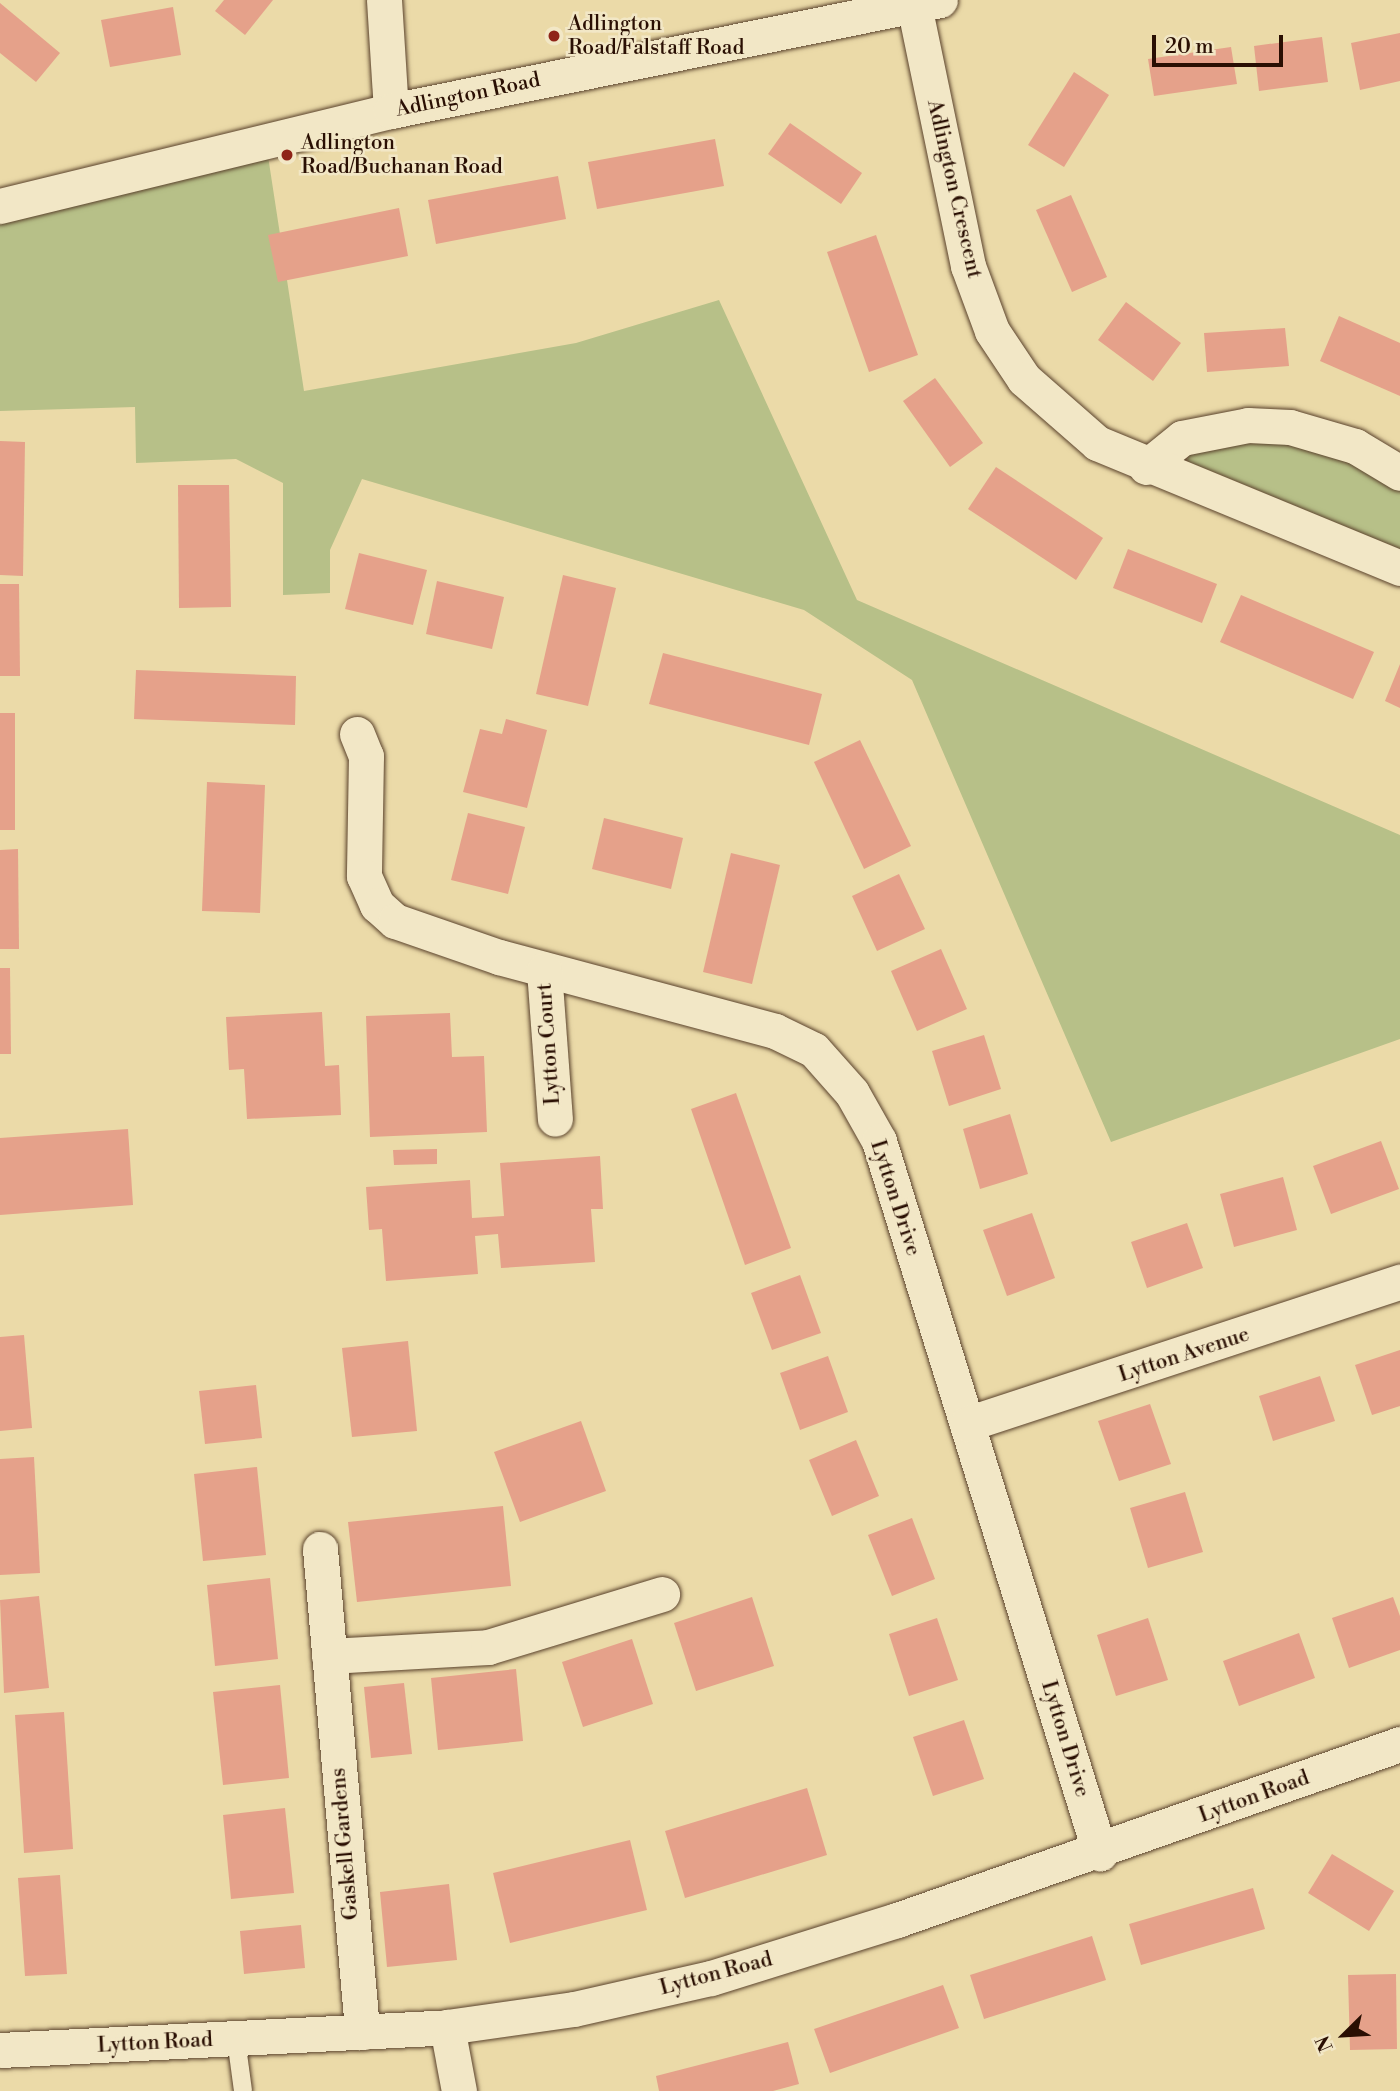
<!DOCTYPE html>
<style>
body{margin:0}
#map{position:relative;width:1400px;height:2091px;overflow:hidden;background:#ebdaa8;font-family:"Libre Bodoni",serif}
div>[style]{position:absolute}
.green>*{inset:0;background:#b7c088}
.building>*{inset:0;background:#e5a18a}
.roads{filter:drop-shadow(0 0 2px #5a422c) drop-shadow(0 0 2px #5a422c)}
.service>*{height:18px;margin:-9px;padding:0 9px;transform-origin:9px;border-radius:9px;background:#f2e7c6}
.minor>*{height:35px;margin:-17.5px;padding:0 17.5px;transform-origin:17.5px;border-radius:17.5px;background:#f2e7c6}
.dots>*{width:19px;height:19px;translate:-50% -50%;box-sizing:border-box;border:4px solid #f2e7c6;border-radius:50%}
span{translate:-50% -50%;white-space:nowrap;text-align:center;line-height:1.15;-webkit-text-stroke:5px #f2e7c6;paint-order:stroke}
.poi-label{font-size:21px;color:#2a0f03}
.left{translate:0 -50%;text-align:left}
.street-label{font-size:21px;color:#2a0f03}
.north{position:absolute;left:1309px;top:2000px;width:70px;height:70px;-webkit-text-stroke:5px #f2e7c6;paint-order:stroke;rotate:246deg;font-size:19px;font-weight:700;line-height:28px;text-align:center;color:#2a0f03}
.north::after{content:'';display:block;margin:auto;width:24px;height:32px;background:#2a0f03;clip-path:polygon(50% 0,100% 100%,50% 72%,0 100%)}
.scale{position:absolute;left:1152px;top:35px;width:131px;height:32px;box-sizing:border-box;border:4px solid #2a0f03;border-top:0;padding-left:9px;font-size:21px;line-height:24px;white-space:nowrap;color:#2a0f03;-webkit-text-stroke:5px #f2e7c6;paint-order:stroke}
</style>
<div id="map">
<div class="green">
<div style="clip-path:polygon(266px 143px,304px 391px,576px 343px,719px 300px,857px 600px,1400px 835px,1400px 1039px,1111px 1142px,912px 680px,804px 610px,362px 479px,330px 550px,330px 593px,283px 595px,283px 483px,236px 459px,136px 463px,135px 407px,0 411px,0 213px)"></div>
<div style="clip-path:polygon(1233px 439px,1307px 446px,1391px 477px,1400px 486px,1400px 549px,1187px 461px,1191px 445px)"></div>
</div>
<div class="building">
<div style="clip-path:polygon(224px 0,273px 0,245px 35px,215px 11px)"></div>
<div style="clip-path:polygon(0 3px,60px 53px,36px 82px,0 53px)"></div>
<div style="clip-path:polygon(173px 7px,181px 55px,110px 67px,101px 20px)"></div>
<div style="clip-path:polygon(1400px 33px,1400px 81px,1360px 90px,1351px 43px)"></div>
<div style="clip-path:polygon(1322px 37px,1328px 82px,1259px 91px,1254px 46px)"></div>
<div style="clip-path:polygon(1231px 47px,1237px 84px,1154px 96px,1148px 59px)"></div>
<div style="clip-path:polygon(1074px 72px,1109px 95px,1064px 167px,1028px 145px)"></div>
<div style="clip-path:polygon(790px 123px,862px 173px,841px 204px,768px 154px)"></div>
<div style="clip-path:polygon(715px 139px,724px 186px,597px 209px,588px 162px)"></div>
<div style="clip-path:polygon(558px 176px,566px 219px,436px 244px,428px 200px)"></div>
<div style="clip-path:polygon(1071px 195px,1107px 277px,1072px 292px,1036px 210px)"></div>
<div style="clip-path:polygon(399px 208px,408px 256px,278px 282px,268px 235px)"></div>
<div style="clip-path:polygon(876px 235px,918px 355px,869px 372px,827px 252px)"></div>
<div style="clip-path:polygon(1126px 302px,1181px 343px,1153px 381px,1098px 340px)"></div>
<div style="clip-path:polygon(1339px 316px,1400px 343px,1400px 396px,1320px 361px)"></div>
<div style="clip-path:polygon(1285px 328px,1289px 366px,1207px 372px,1204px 333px)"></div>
<div style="clip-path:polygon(935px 378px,983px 443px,950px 467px,903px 401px)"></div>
<div style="clip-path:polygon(0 441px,25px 442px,23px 576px,0 575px)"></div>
<div style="clip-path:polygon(996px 467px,1103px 538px,1076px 580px,968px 509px)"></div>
<div style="clip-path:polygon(178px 485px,229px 485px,231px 607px,179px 608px)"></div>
<div style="clip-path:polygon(1128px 549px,1217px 584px,1202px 623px,1113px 588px)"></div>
<div style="clip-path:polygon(359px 553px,427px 570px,413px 625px,345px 609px)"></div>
<div style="clip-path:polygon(563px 575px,616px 588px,588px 706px,536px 694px)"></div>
<div style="clip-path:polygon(437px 581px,504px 597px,492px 649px,426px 634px)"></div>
<div style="clip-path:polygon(0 584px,19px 584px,20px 676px,0 676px)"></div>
<div style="clip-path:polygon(1241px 595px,1374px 652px,1353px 699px,1220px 642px)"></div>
<div style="clip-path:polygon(663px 653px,822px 694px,809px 745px,649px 704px)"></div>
<div style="clip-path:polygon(1400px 664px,1400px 708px,1385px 701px)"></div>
<div style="clip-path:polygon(136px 670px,296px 676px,295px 725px,134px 719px)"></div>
<div style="clip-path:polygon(0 713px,15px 713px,15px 830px,0 830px)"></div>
<div style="clip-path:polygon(506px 719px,547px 730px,527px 808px,463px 792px,480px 729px,502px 734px)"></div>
<div style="clip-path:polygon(860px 740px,911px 846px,864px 869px,814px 762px)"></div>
<div style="clip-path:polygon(207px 782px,265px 785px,260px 913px,202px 911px)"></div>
<div style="clip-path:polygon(468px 813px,525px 827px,508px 894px,451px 880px)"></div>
<div style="clip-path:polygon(604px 818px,683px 838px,671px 889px,592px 869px)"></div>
<div style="clip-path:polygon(18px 849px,19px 949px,0 949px,0 850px)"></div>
<div style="clip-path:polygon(731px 853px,780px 865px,752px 984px,703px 972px)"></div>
<div style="clip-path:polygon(899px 874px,925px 929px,877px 951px,852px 896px)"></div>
<div style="clip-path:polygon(941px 949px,967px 1009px,917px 1031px,891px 971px)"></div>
<div style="clip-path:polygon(0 968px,10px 968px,11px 1054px,0 1054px)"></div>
<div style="clip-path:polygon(322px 1012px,325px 1066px,339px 1065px,341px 1115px,247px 1119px,244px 1069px,229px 1070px,226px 1017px)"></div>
<div style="clip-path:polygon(450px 1013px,452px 1057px,484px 1056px,487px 1132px,370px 1137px,366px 1016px)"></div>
<div style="clip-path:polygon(984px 1035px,1001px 1089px,949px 1106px,932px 1051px)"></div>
<div style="clip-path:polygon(736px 1093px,791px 1248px,745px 1265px,691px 1109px)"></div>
<div style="clip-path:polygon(1010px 1114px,1028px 1174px,980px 1189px,963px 1129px)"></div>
<div style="clip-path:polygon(128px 1129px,133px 1205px,0 1215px,0 1138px)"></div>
<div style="clip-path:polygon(1381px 1141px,1399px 1189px,1331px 1214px,1313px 1166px)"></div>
<div style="clip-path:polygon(437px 1149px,437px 1164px,394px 1165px,393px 1150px)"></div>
<div style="clip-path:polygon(600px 1156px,603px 1209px,591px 1209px,595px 1262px,501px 1268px,498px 1234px,475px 1236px,478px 1274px,386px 1281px,382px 1229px,369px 1230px,366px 1187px,470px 1180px,472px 1218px,504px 1216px,500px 1163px)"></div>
<div style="clip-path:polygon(1283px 1177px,1297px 1230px,1234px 1247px,1220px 1194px)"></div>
<div style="clip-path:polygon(1032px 1213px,1055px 1278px,1007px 1296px,983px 1230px)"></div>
<div style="clip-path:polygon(1187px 1223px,1203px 1268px,1147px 1288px,1131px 1242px)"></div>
<div style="clip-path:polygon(800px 1275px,821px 1333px,772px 1350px,751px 1293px)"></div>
<div style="clip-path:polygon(24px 1335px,32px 1428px,0 1431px,0 1337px)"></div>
<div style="clip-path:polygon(408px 1341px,417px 1431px,352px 1437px,342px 1348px)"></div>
<div style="clip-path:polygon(1400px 1350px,1400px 1406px,1372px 1415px,1355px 1365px)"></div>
<div style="clip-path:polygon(828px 1356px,848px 1412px,800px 1430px,780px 1373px)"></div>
<div style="clip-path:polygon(1320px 1376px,1335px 1421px,1273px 1441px,1259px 1396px)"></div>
<div style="clip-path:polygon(256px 1385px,262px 1438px,205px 1444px,199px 1391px)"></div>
<div style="clip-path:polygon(1150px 1404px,1171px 1464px,1119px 1481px,1098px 1421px)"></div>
<div style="clip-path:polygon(581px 1421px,606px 1491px,520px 1522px,494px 1452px)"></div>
<div style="clip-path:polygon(856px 1440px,879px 1496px,832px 1516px,809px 1460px)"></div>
<div style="clip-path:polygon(34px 1457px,40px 1573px,0 1575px,0 1459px)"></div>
<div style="clip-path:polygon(257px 1467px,266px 1555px,203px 1561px,194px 1474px)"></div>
<div style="clip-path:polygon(1185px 1492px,1203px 1552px,1148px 1568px,1130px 1508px)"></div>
<div style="clip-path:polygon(503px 1506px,511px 1586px,357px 1602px,348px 1522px)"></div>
<div style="clip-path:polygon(912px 1518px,935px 1579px,892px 1596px,868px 1535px)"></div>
<div style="clip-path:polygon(270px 1578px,278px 1659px,215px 1666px,207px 1585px)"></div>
<div style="clip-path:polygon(39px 1596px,49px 1688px,4px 1693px,0 1600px)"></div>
<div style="clip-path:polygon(752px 1597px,774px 1666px,696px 1691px,674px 1623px)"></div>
<div style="clip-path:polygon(1393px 1597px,1400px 1616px,1400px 1650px,1349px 1668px,1332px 1618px)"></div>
<div style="clip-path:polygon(937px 1618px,958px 1680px,909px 1696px,889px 1634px)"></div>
<div style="clip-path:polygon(1148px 1618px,1168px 1680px,1116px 1696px,1097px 1635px)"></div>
<div style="clip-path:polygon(1299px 1633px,1315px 1678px,1239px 1706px,1223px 1661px)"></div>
<div style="clip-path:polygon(632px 1639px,653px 1704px,583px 1727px,562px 1662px)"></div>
<div style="clip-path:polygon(516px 1669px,523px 1741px,438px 1750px,431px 1678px)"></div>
<div style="clip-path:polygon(404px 1683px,412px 1754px,371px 1758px,364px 1687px)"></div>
<div style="clip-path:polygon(280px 1685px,289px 1778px,223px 1785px,213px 1692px)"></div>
<div style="clip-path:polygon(64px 1712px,73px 1849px,24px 1853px,15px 1715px)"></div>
<div style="clip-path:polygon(964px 1720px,984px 1779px,933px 1796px,913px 1737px)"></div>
<div style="clip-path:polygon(807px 1788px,827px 1855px,685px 1898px,665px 1831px)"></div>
<div style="clip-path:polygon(285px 1808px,294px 1893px,231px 1899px,223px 1815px)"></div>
<div style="clip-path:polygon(630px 1840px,647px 1910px,510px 1943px,493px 1873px)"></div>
<div style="clip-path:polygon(1332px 1854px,1394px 1891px,1369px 1931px,1308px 1893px)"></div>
<div style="clip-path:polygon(60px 1875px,67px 1974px,25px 1976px,18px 1878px)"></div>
<div style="clip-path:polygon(449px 1884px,457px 1960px,387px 1967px,380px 1892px)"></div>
<div style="clip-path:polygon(1253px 1888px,1265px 1929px,1141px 1965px,1129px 1924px)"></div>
<div style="clip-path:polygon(301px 1925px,305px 1968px,244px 1974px,240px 1931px)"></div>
<div style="clip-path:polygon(1092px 1936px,1106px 1980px,984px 2019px,970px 1975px)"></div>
<div style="clip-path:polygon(1396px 1974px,1397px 2049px,1350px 2050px,1348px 1975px)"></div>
<div style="clip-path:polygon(943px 1985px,959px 2028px,830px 2073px,814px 2029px)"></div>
<div style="clip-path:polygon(788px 2042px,799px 2084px,773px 2091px,659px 2091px,656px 2076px)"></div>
</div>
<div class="roads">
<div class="service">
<div style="left:236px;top:2039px;width:52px;rotate:82.3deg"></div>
</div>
<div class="minor">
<div style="left:384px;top:0;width:111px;rotate:86.4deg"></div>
<div style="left:914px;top:5px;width:267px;rotate:78.3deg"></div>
<div style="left:968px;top:266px;width:69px;rotate:69.7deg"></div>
<div style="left:992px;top:331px;width:58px;rotate:56.3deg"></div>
<div style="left:1024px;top:379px;width:97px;rotate:41.2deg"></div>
<div style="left:1097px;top:443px;width:328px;rotate:22.4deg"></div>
<div style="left:0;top:206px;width:402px;rotate:-13.7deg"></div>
<div style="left:391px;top:111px;width:560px;rotate:-11.43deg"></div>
<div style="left:1146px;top:467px;width:46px;rotate:-38.9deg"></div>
<div style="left:1182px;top:438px;width:67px;rotate:-11.1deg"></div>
<div style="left:1248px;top:425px;width:42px;rotate:2.7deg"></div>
<div style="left:1290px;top:427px;width:68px;rotate:16.3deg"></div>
<div style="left:1355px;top:446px;width:52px;rotate:31deg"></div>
<div style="left:357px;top:734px;width:24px;rotate:68deg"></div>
<div style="left:366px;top:756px;width:120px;rotate:91deg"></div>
<div style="left:364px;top:876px;width:32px;rotate:66deg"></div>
<div style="left:377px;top:905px;width:24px;rotate:42deg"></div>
<div style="left:395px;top:921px;width:110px;rotate:19.1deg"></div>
<div style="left:499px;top:957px;width:286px;rotate:15deg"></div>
<div style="left:775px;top:1031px;width:43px;rotate:26deg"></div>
<div style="left:814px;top:1050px;width:57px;rotate:48.5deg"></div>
<div style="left:852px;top:1093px;width:55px;rotate:60.6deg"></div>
<div style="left:879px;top:1141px;width:746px;rotate:72.76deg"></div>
<div style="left:544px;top:970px;width:149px;rotate:85.8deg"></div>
<div style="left:967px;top:1424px;width:456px;rotate:-18.2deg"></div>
<div style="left:320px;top:1549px;width:485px;rotate:85deg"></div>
<div style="left:329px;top:1656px;width:159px;rotate:-3.2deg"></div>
<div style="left:488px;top:1647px;width:182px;rotate:-16.9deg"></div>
<div style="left:447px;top:2027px;width:65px;rotate:79.4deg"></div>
<div style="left:0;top:2050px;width:448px;rotate:-2.9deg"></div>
<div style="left:447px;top:2027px;width:128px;rotate:-8.1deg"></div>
<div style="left:574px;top:2009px;width:140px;rotate:-12.8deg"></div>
<div style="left:711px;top:1978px;width:195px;rotate:-17.3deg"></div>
<div style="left:897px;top:1920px;width:533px;rotate:-19.28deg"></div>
</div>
</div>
<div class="dots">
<div style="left:554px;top:36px;background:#8f2418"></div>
<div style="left:287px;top:155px;background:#8f2418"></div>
</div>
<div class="poi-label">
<span class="left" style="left:568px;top:36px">Adlington<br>Road/Falstaff Road</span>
<span class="left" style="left:301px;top:155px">Adlington<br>Road/Buchanan Road</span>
</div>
<div class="street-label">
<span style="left:468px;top:95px;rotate:-12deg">Adlington Road</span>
<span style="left:954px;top:189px;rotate:77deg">Adlington Crescent</span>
<span style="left:549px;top:1044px;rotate:-94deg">Lytton Court</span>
<span style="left:895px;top:1198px;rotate:72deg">Lytton Drive</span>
<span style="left:1184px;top:1355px;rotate:-18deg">Lytton Avenue</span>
<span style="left:1065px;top:1739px;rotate:73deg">Lytton Drive</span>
<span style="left:1254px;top:1797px;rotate:-20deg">Lytton Road</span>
<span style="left:345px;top:1844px;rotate:-95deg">Gaskell Gardens</span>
<span style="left:716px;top:1974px;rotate:-15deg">Lytton Road</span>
<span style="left:155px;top:2043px;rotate:-3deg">Lytton Road</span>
</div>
<div class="north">N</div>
<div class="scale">20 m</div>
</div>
